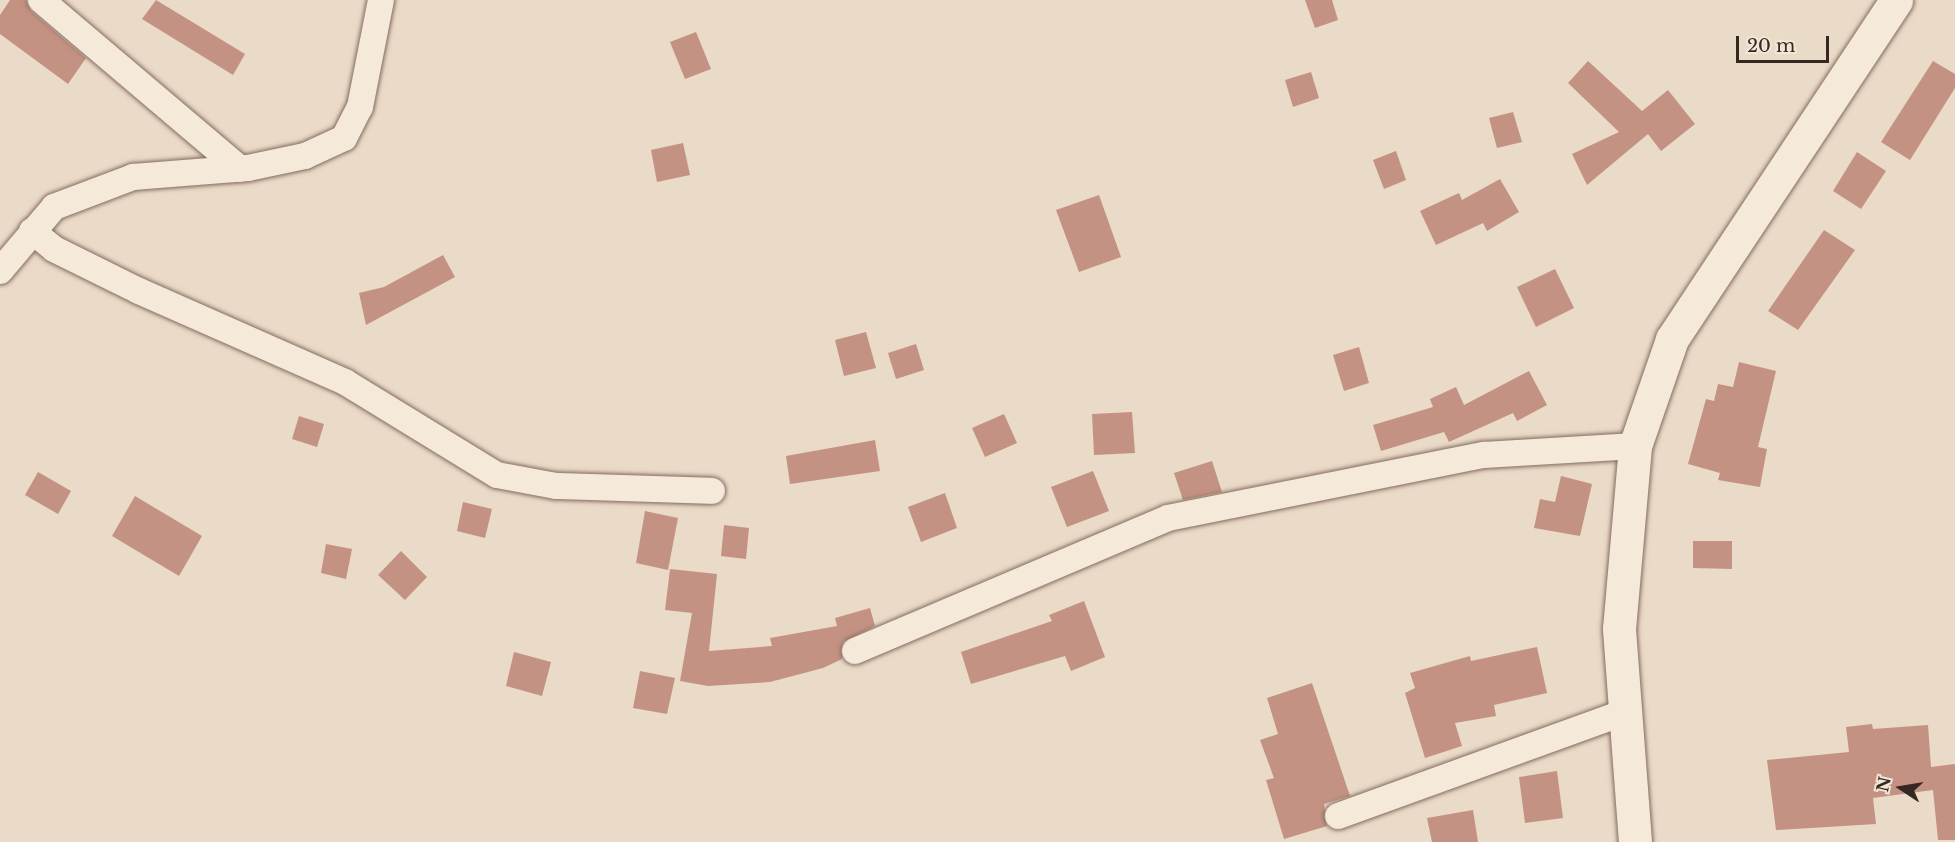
<!DOCTYPE html>
<style>
body{margin:0}
#map{position:relative;width:1955px;height:842px;overflow:hidden;background:#eadac8;font-family:"Libre Baskerville",serif}
div>[style]{position:absolute}
.building>*{inset:0;background:#c49282}
.roads{filter:drop-shadow(0 0 2px #846c5f) drop-shadow(0 0 2px #846c5f)}
.minor>*{height:26px;margin:-13px;padding:0 13px;transform-origin:13px;border-radius:13px;background:#f5e9da}
.secondary>*{height:33px;margin:-16.5px;padding:0 16.5px;transform-origin:16.5px;border-radius:16.5px;background:#f5e9da}
span{translate:-50% -50%;white-space:nowrap;text-align:center;line-height:1.15;-webkit-text-stroke:6px #f2e6d7;paint-order:stroke}
.north{position:absolute;left:1871px;top:758px;width:60px;height:60px;-webkit-text-stroke:4px #f2e6d7;paint-order:stroke;rotate:282deg;font-size:16px;font-weight:700;line-height:24px;text-align:center;color:#362821}
.north::after{content:'';display:block;margin:auto;width:21px;height:27px;background:#362821;clip-path:polygon(50% 0,100% 100%,50% 72%,0 100%)}
.scale{position:absolute;left:1736px;top:36px;width:93px;height:27px;box-sizing:border-box;border:3px solid #362821;border-top:0;padding-left:8px;font-size:18px;line-height:21px;white-space:nowrap;color:#362821;-webkit-text-stroke:4px #f2e6d7;paint-order:stroke}
</style>
<div id="map">
<div class="building">
<div style="clip-path:polygon(10px 0,26px 0,31px 11px,86px 58px,68px 84px,0 34px,0 15px)"></div>
<div style="clip-path:polygon(156px 0,245px 54px,233px 75px,142px 19px)"></div>
<div style="clip-path:polygon(1305px 0,1332px 0,1338px 20px,1315px 28px)"></div>
<div style="clip-path:polygon(696px 32px,711px 69px,685px 79px,670px 42px)"></div>
<div style="clip-path:polygon(1588px 61px,1642px 111px,1668px 90px,1695px 124px,1661px 151px,1648px 134px,1587px 185px,1572px 154px,1619px 132px,1568px 83px)"></div>
<div style="clip-path:polygon(1933px 61px,1955px 74px,1955px 88px,1910px 160px,1881px 142px)"></div>
<div style="clip-path:polygon(1311px 72px,1319px 98px,1293px 107px,1285px 80px)"></div>
<div style="clip-path:polygon(1513px 112px,1522px 142px,1497px 148px,1489px 118px)"></div>
<div style="clip-path:polygon(683px 143px,690px 175px,657px 182px,651px 150px)"></div>
<div style="clip-path:polygon(1396px 151px,1406px 180px,1384px 189px,1373px 160px)"></div>
<div style="clip-path:polygon(1857px 152px,1886px 171px,1861px 209px,1833px 191px)"></div>
<div style="clip-path:polygon(1500px 179px,1519px 212px,1487px 231px,1483px 223px,1436px 245px,1420px 211px,1459px 193px,1462px 200px)"></div>
<div style="clip-path:polygon(1099px 195px,1121px 257px,1079px 272px,1056px 210px)"></div>
<div style="clip-path:polygon(1824px 230px,1855px 250px,1798px 330px,1768px 311px)"></div>
<div style="clip-path:polygon(443px 255px,455px 277px,366px 325px,359px 293px,384px 287px)"></div>
<div style="clip-path:polygon(1555px 269px,1574px 308px,1536px 327px,1517px 287px)"></div>
<div style="clip-path:polygon(866px 332px,876px 368px,844px 376px,835px 340px)"></div>
<div style="clip-path:polygon(916px 344px,924px 370px,896px 379px,888px 353px)"></div>
<div style="clip-path:polygon(1359px 347px,1369px 383px,1344px 391px,1333px 355px)"></div>
<div style="clip-path:polygon(1739px 362px,1776px 371px,1758px 447px,1767px 449px,1760px 487px,1718px 480px,1720px 473px,1688px 464px,1706px 399px,1714px 401px,1718px 384px,1733px 387px)"></div>
<div style="clip-path:polygon(1529px 371px,1547px 405px,1517px 421px,1513px 413px,1449px 442px,1444px 432px,1381px 451px,1373px 425px,1433px 407px,1430px 399px,1456px 387px,1464px 405px)"></div>
<div style="clip-path:polygon(1132px 412px,1135px 453px,1094px 455px,1092px 414px)"></div>
<div style="clip-path:polygon(1004px 414px,1017px 443px,985px 457px,972px 428px)"></div>
<div style="clip-path:polygon(299px 416px,324px 424px,317px 447px,292px 439px)"></div>
<div style="clip-path:polygon(875px 440px,880px 471px,790px 484px,786px 456px)"></div>
<div style="clip-path:polygon(1212px 461px,1222px 492px,1183px 500px,1174px 473px)"></div>
<div style="clip-path:polygon(1093px 471px,1109px 511px,1067px 527px,1051px 487px)"></div>
<div style="clip-path:polygon(38px 472px,71px 491px,58px 514px,25px 495px)"></div>
<div style="clip-path:polygon(1561px 476px,1592px 484px,1580px 536px,1534px 528px,1540px 499px,1555px 502px)"></div>
<div style="clip-path:polygon(945px 493px,957px 528px,921px 542px,908px 507px)"></div>
<div style="clip-path:polygon(135px 496px,202px 536px,179px 576px,112px 536px)"></div>
<div style="clip-path:polygon(463px 502px,492px 509px,485px 538px,457px 531px)"></div>
<div style="clip-path:polygon(645px 511px,678px 518px,668px 570px,636px 563px)"></div>
<div style="clip-path:polygon(724px 525px,749px 528px,746px 559px,721px 556px)"></div>
<div style="clip-path:polygon(1693px 541px,1732px 541px,1732px 569px,1693px 568px)"></div>
<div style="clip-path:polygon(326px 544px,352px 549px,346px 579px,321px 573px)"></div>
<div style="clip-path:polygon(401px 551px,427px 577px,405px 600px,378px 575px)"></div>
<div style="clip-path:polygon(670px 569px,717px 574px,709px 651px,772px 646px,770px 638px,837px 626px,835px 618px,870px 608px,875px 626px,843px 642px,842px 659px,823px 668px,770px 682px,708px 686px,680px 681px,692px 613px,665px 610px)"></div>
<div style="clip-path:polygon(1084px 601px,1105px 657px,1071px 671px,1065px 656px,971px 684px,961px 652px,1052px 621px,1049px 615px)"></div>
<div style="clip-path:polygon(1537px 647px,1547px 693px,1494px 705px,1496px 716px,1455px 723px,1462px 746px,1425px 758px,1405px 693px,1415px 688px,1410px 673px,1470px 656px,1471px 661px)"></div>
<div style="clip-path:polygon(514px 652px,551px 662px,542px 696px,506px 686px)"></div>
<div style="clip-path:polygon(640px 671px,675px 678px,667px 714px,633px 708px)"></div>
<div style="clip-path:polygon(1312px 683px,1350px 796px,1324px 804px,1327px 826px,1284px 839px,1266px 780px,1274px 778px,1260px 740px,1278px 734px,1267px 698px)"></div>
<div style="clip-path:polygon(1872px 724px,1873px 729px,1928px 725px,1931px 767px,1955px 764px,1955px 840px,1938px 840px,1933px 790px,1873px 798px,1876px 824px,1776px 830px,1767px 760px,1849px 752px,1846px 727px)"></div>
<div style="clip-path:polygon(1557px 771px,1563px 818px,1525px 823px,1519px 777px)"></div>
<div style="clip-path:polygon(1473px 810px,1478px 842px,1432px 842px,1427px 818px)"></div>
</div>
<div class="roads">
<div class="minor">
<div style="left:41px;top:0;width:261px;rotate:40.3deg"></div>
<div style="left:32px;top:231px;width:28px;rotate:39deg"></div>
<div style="left:54px;top:249px;width:95px;rotate:26.3deg"></div>
<div style="left:139px;top:291px;width:225px;rotate:23.8deg"></div>
<div style="left:345px;top:382px;width:178px;rotate:31.5deg"></div>
<div style="left:497px;top:475px;width:60px;rotate:10.6deg"></div>
<div style="left:556px;top:486px;width:156px;rotate:1.8deg"></div>
<div style="left:0;top:271px;width:84px;rotate:-49.8deg"></div>
<div style="left:54px;top:207px;width:85px;rotate:-20.8deg"></div>
<div style="left:133px;top:177px;width:115px;rotate:-4.5deg"></div>
<div style="left:248px;top:168px;width:58px;rotate:-11.9deg"></div>
<div style="left:305px;top:156px;width:43px;rotate:-24.8deg"></div>
<div style="left:344px;top:138px;width:35px;rotate:-63deg"></div>
<div style="left:360px;top:107px;width:109px;rotate:-78.9deg"></div>
<div style="left:855px;top:651px;width:340px;rotate:-23deg"></div>
<div style="left:1168px;top:518px;width:322px;rotate:-11.3deg"></div>
<div style="left:1484px;top:455px;width:151px;rotate:-3.4deg"></div>
<div style="left:1338px;top:816px;width:305px;rotate:-19.9deg"></div>
</div>
<div class="secondary">
<div style="left:1635px;top:842px;width:214px;rotate:-94.3deg"></div>
<div style="left:1619px;top:629px;width:184px;rotate:-85deg"></div>
<div style="left:1635px;top:446px;width:113px;rotate:-70.9deg"></div>
<div style="left:1672px;top:339px;width:406px;rotate:-56.5deg"></div>
</div>
</div>
<div class="north">N</div>
<div class="scale">20 m</div>
</div>
